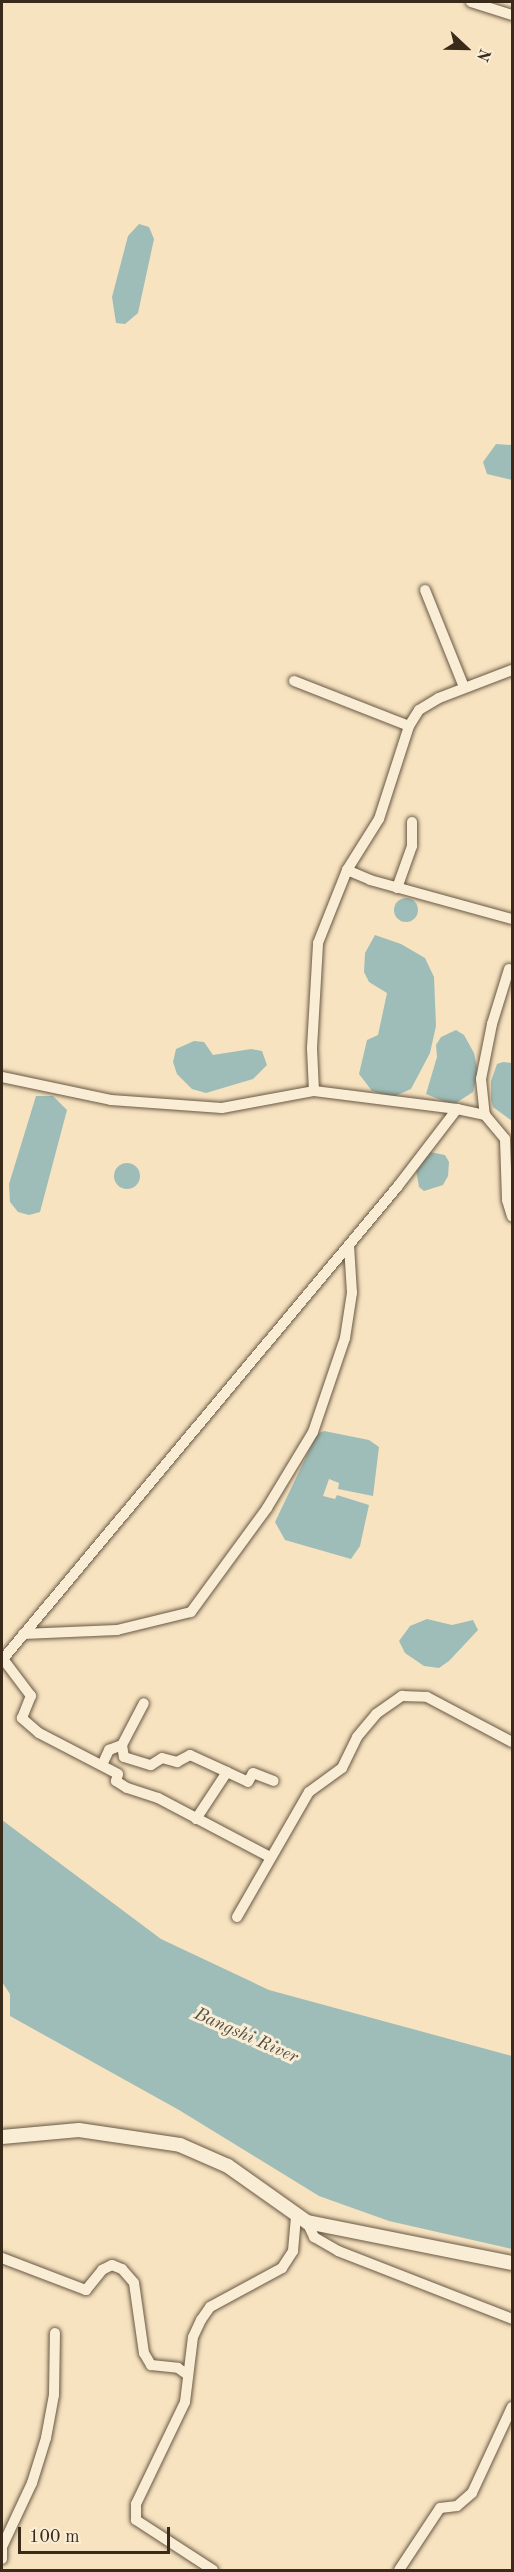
<!DOCTYPE html>
<style>
body{margin:0}
#map{position:relative;width:514px;height:2572px;overflow:hidden;background:#f7e3c0;font-family:"Old Standard TT",serif}
div>[style]{position:absolute}
.water>*{inset:0;background:#9ebdb8}
.round{border-radius:50%}
.roads{filter:drop-shadow(0 0 2px #695844) drop-shadow(0 0 2px #695844)}
.minor>*{height:10px;margin:-5px;padding:0 5px;transform-origin:5px;border-radius:5px;background:#faedd6}
.tertiary>*{height:14px;margin:-7px;padding:0 7px;transform-origin:7px;border-radius:7px;background:#faedd6}
span{translate:-50% -50%;white-space:nowrap;text-align:center;line-height:1.15;-webkit-text-stroke:6px #faedd6;paint-order:stroke}
.water-label{font-size:18px;color:#534f42;font-style:italic}
.frame{position:absolute;inset:0;border:3px solid #3a2a1a;pointer-events:none}
.north{position:absolute;left:436px;top:18px;width:60px;height:60px;-webkit-text-stroke:4px #faedd6;paint-order:stroke;rotate:112deg;font-size:16px;font-weight:700;line-height:24px;text-align:center;color:#3a2a1a}
.north::after{content:'';display:block;margin:auto;width:21px;height:27px;background:#3a2a1a;clip-path:polygon(50% 0,100% 100%,50% 72%,0 100%)}
.scale{position:absolute;left:18px;top:2527px;width:152px;height:27px;box-sizing:border-box;border:3px solid #3a2a1a;border-top:0;padding-left:8px;font-size:18px;line-height:21px;white-space:nowrap;color:#3a2a1a;-webkit-text-stroke:4px #faedd6;paint-order:stroke}
</style>
<div id="map">
<div class="water">
<div style="clip-path:polygon(139px 224px,149px 227px,154px 239px,138px 313px,125px 324px,116px 323px,112px 297px,128px 236px)"></div>
<div style="clip-path:polygon(496px 444px,512px 445px,512px 480px,487px 474px,483px 462px)"></div>
<div class="round" style="left:394px;top:898px;width:24px;height:24px"></div>
<div style="clip-path:polygon(375px 935px,401px 944px,425px 958px,434px 977px,436px 1026px,430px 1053px,411px 1089px,393px 1097px,372px 1091px,359px 1074px,367px 1040px,378px 1035px,387px 993px,369px 982px,364px 972px,365px 953px)"></div>
<div style="clip-path:polygon(456px 1030px,464px 1035px,474px 1053px,478px 1072px,473px 1092px,453px 1105px,426px 1094px,437px 1057px,436px 1045px,441px 1037px)"></div>
<div style="clip-path:polygon(194px 1041px,204px 1042px,213px 1055px,251px 1049px,262px 1051px,267px 1065px,253px 1079px,206px 1093px,192px 1089px,177px 1074px,173px 1062px,176px 1049px)"></div>
<div style="clip-path:polygon(503px 1062px,512px 1063px,512px 1121px,493px 1107px,491px 1100px,491px 1081px,497px 1064px)"></div>
<div style="clip-path:polygon(36px 1096px,53px 1096px,67px 1110px,40px 1212px,29px 1215px,18px 1212px,10px 1202px,9px 1184px)"></div>
<div style="clip-path:polygon(430px 1152px,445px 1155px,449px 1162px,448px 1176px,443px 1185px,424px 1191px,419px 1187px,416px 1170px)"></div>
<div class="round" style="left:114px;top:1163px;width:26px;height:26px"></div>
<div style="clip-path:polygon(324px 1431px,369px 1440px,379px 1447px,373px 1496px,338px 1489px,339px 1483px,329px 1479px,323px 1496px,335px 1499px,337px 1495px,369px 1505px,360px 1546px,351px 1559px,285px 1540px,275px 1522px,317px 1434px)"></div>
<div style="clip-path:polygon(427px 1619px,452px 1625px,473px 1620px,478px 1630px,449px 1661px,439px 1668px,424px 1666px,405px 1653px,399px 1641px,410px 1626px)"></div>
<div style="clip-path:polygon(2px 1820px,161px 1939px,269px 1990px,512px 2056px,512px 2249px,389px 2221px,319px 2196px,179px 2110px,10px 2016px,10px 1994px,2px 1982px)"></div>
</div>
<div class="roads">
<div class="minor">
<div style="left:471px;top:2px;width:43px;rotate:17.6deg"></div>
<div style="left:425px;top:590px;width:105px;rotate:68.1deg"></div>
<div style="left:294px;top:681px;width:123px;rotate:21.4deg"></div>
<div style="left:347px;top:870px;width:25px;rotate:23deg"></div>
<div style="left:370px;top:880px;width:147px;rotate:15.4deg"></div>
<div style="left:397px;top:888px;width:45px;rotate:-70.3deg"></div>
<div style="left:412px;top:846px;width:24px;rotate:-90deg"></div>
<div style="left:509px;top:969px;width:58px;rotate:107.2deg"></div>
<div style="left:492px;top:1024px;width:56px;rotate:101.3deg"></div>
<div style="left:481px;top:1079px;width:36px;rotate:84deg"></div>
<div style="left:485px;top:1115px;width:31px;rotate:50deg"></div>
<div style="left:505px;top:1139px;width:61px;rotate:88.1deg"></div>
<div style="left:507px;top:1200px;width:17px;rotate:73deg"></div>
<div style="left:2px;top:1077px;width:111px;rotate:11.9deg"></div>
<div style="left:111px;top:1100px;width:111px;rotate:4.1deg"></div>
<div style="left:222px;top:1108px;width:94px;rotate:-10.5deg"></div>
<div style="left:314px;top:1091px;width:43px;rotate:-92.7deg"></div>
<div style="left:312px;top:1048px;width:105px;rotate:-86.7deg"></div>
<div style="left:318px;top:943px;width:79px;rotate:-68.3deg"></div>
<div style="left:347px;top:870px;width:60px;rotate:-57.9deg"></div>
<div style="left:379px;top:819px;width:98px;rotate:-72.1deg"></div>
<div style="left:409px;top:726px;width:19px;rotate:-58deg"></div>
<div style="left:419px;top:710px;width:23px;rotate:-31deg"></div>
<div style="left:439px;top:698px;width:78px;rotate:-21deg"></div>
<div style="left:457px;top:1109px;width:29px;rotate:12deg"></div>
<div style="left:23px;top:1634px;width:94px;rotate:-2.4deg"></div>
<div style="left:117px;top:1630px;width:76px;rotate:-13.7deg"></div>
<div style="left:191px;top:1612px;width:129px;rotate:-53.8deg"></div>
<div style="left:267px;top:1508px;width:89px;rotate:-58.8deg"></div>
<div style="left:313px;top:1432px;width:99px;rotate:-71.2deg"></div>
<div style="left:345px;top:1338px;width:46px;rotate:-81.2deg"></div>
<div style="left:352px;top:1293px;width:48px;rotate:-93.6deg"></div>
<div style="left:122px;top:1745px;width:47px;rotate:-62.4deg"></div>
<div style="left:102px;top:1765px;width:17px;rotate:-65deg"></div>
<div style="left:109px;top:1750px;width:14px;rotate:-21deg"></div>
<div style="left:122px;top:1745px;width:12px;rotate:81deg"></div>
<div style="left:124px;top:1757px;width:28px;rotate:17deg"></div>
<div style="left:151px;top:1765px;width:13px;rotate:-32deg"></div>
<div style="left:162px;top:1758px;width:16px;rotate:15deg"></div>
<div style="left:177px;top:1762px;width:15px;rotate:-28deg"></div>
<div style="left:190px;top:1755px;width:41px;rotate:24.7deg"></div>
<div style="left:196px;top:1819px;width:56px;rotate:-56.6deg"></div>
<div style="left:227px;top:1772px;width:23px;rotate:25deg"></div>
<div style="left:248px;top:1782px;width:10px;rotate:-61deg"></div>
<div style="left:253px;top:1773px;width:22px;rotate:21deg"></div>
<div style="left:270px;top:1857px;width:127px;rotate:-152.2deg"></div>
<div style="left:158px;top:1798px;width:33px;rotate:-162deg"></div>
<div style="left:127px;top:1788px;width:13px;rotate:-148deg"></div>
<div style="left:116px;top:1781px;width:7px;rotate:-74deg"></div>
<div style="left:118px;top:1774px;width:89px;rotate:-152.6deg"></div>
<div style="left:39px;top:1733px;width:23px;rotate:-139deg"></div>
<div style="left:22px;top:1718px;width:24px;rotate:-68deg"></div>
<div style="left:31px;top:1696px;width:46px;rotate:-127.1deg"></div>
<div style="left:3px;top:1659px;width:616px;rotate:-50.13deg"></div>
<div style="left:398px;top:1186px;width:97px;rotate:-52.5deg"></div>
<div style="left:457px;top:1109px;width:144px;rotate:-172.8deg"></div>
<div style="left:237px;top:1917px;width:144px;rotate:-60.1deg"></div>
<div style="left:309px;top:1792px;width:41px;rotate:-36deg"></div>
<div style="left:342px;top:1768px;width:34px;rotate:-64deg"></div>
<div style="left:357px;top:1737px;width:30px;rotate:-50deg"></div>
<div style="left:376px;top:1714px;width:32px;rotate:-35deg"></div>
<div style="left:402px;top:1696px;width:25px;rotate:2deg"></div>
<div style="left:427px;top:1697px;width:96px;rotate:27.9deg"></div>
<div style="left:307px;top:2222px;width:17px;rotate:65deg"></div>
<div style="left:314px;top:2237px;width:28px;rotate:30deg"></div>
<div style="left:338px;top:2251px;width:187px;rotate:21.3deg"></div>
<div style="left:2px;top:2258px;width:90px;rotate:20.9deg"></div>
<div style="left:86px;top:2290px;width:26px;rotate:-51deg"></div>
<div style="left:102px;top:2270px;width:11px;rotate:-27deg"></div>
<div style="left:112px;top:2265px;width:11px;rotate:22deg"></div>
<div style="left:122px;top:2269px;width:18px;rotate:49deg"></div>
<div style="left:134px;top:2283px;width:71px;rotate:81.9deg"></div>
<div style="left:144px;top:2353px;width:14px;rotate:60deg"></div>
<div style="left:151px;top:2365px;width:27px;rotate:6deg"></div>
<div style="left:178px;top:2368px;width:12px;rotate:35deg"></div>
<div style="left:2px;top:2559px;width:12px;rotate:-90deg"></div>
<div style="left:2px;top:2547px;width:71px;rotate:-64.9deg"></div>
<div style="left:32px;top:2483px;width:47px;rotate:-72.7deg"></div>
<div style="left:46px;top:2438px;width:44px;rotate:-79.5deg"></div>
<div style="left:54px;top:2395px;width:62px;rotate:-89.1deg"></div>
<div style="left:213px;top:2570px;width:92px;rotate:-147deg"></div>
<div style="left:136px;top:2520px;width:16px;rotate:-90deg"></div>
<div style="left:136px;top:2504px;width:113px;rotate:-64.3deg"></div>
<div style="left:185px;top:2402px;width:65px;rotate:-83deg"></div>
<div style="left:193px;top:2337px;width:19px;rotate:-65deg"></div>
<div style="left:201px;top:2320px;width:16px;rotate:-55deg"></div>
<div style="left:210px;top:2307px;width:82px;rotate:-28.4deg"></div>
<div style="left:282px;top:2268px;width:20px;rotate:-57deg"></div>
<div style="left:293px;top:2251px;width:36px;rotate:-85deg"></div>
<div style="left:399px;top:2570px;width:74px;rotate:-56.5deg"></div>
<div style="left:440px;top:2508px;width:17px;rotate:-7deg"></div>
<div style="left:457px;top:2506px;width:20px;rotate:-41deg"></div>
<div style="left:472px;top:2493px;width:95px;rotate:-65.1deg"></div>
</div>
<div class="tertiary">
<div style="left:2px;top:2137px;width:77px;rotate:-5.2deg"></div>
<div style="left:79px;top:2130px;width:102px;rotate:8.4deg"></div>
<div style="left:180px;top:2145px;width:52px;rotate:23.6deg"></div>
<div style="left:228px;top:2166px;width:97px;rotate:35.3deg"></div>
<div style="left:307px;top:2222px;width:209px;rotate:11.3deg"></div>
</div>
</div>
<div class="water-label">
<span style="left:246px;top:2036px;rotate:24deg">Bangshi River</span>
</div>
<div class="frame"></div>
<div class="north">N</div>
<div class="scale">100 m</div>
</div>
